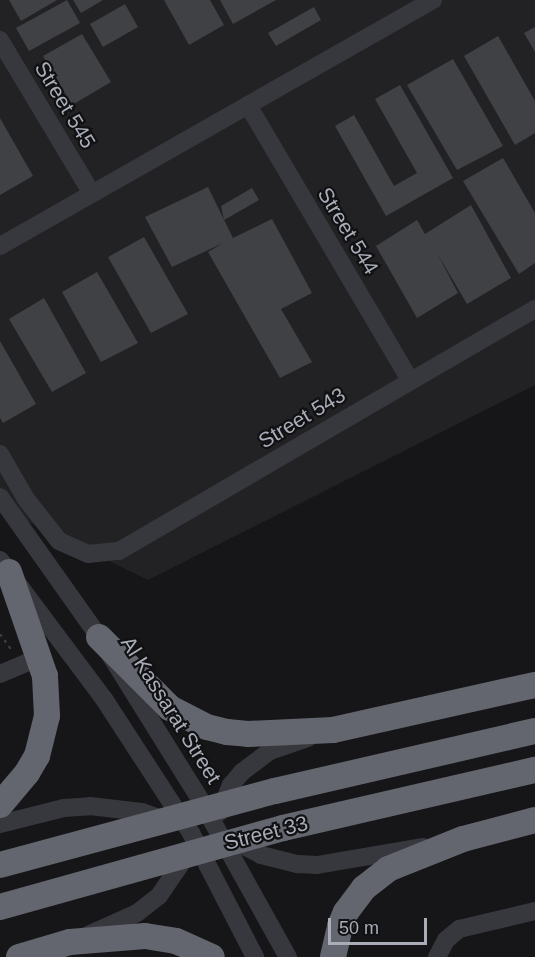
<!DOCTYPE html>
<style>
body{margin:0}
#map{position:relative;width:535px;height:957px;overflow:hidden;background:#161618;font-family:Helvetica,sans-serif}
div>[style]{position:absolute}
.built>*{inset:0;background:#222225}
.building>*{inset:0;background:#404145}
.path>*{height:2px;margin-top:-1px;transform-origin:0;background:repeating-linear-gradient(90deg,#3d3f44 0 3px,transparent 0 7.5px)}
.minor>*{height:18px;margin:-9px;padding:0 9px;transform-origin:9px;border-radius:9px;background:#37383d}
.highway>*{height:26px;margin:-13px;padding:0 13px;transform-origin:13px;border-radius:13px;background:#63666e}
.highway-bridge>*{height:26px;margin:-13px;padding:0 13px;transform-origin:13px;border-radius:13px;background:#63666e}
span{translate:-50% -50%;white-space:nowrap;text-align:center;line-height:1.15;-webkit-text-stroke:4.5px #111113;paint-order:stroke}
.street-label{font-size:21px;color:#a8adb8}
.scale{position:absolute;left:328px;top:918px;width:99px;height:27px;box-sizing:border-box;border:3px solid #a8adb8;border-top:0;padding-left:8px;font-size:18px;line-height:21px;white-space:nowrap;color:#a8adb8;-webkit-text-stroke:4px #111113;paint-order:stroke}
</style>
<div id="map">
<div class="built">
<div style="clip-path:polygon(0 0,535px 0,535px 385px,148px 580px,0 508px)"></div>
</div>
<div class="building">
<div style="clip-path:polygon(9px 0,57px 0,21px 21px)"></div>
<div style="clip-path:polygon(67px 0,80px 23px,29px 51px,16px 28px)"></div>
<div style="clip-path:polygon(73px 0,103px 0,81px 13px)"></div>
<div style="clip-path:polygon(164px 0,210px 0,224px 25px,189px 45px)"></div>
<div style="clip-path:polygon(220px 0,276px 0,233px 24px)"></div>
<div style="clip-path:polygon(125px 4px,138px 27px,103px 47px,90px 24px)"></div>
<div style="clip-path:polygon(314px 7px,321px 20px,276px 46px,268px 33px)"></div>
<div style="clip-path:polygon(535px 27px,535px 52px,524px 33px)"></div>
<div style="clip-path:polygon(82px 34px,111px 82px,72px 105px,43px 56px)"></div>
<div style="clip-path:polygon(498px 36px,535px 101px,535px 133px,515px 145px,464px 56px)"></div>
<div style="clip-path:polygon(453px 59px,503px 146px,457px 170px,407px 85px)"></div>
<div style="clip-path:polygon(400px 85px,453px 178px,386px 216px,335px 126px,354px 115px,394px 186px,417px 173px,375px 99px)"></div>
<div style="clip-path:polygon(0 118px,33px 176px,0 195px)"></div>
<div style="clip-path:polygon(503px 158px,535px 213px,535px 263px,519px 274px,463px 181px)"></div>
<div style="clip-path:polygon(208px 187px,233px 238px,272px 219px,312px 293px,281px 309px,312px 362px,280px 378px,208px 252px,223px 243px,172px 267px,145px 217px)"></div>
<div style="clip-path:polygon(252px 188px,259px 200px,224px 220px,221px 206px)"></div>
<div style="clip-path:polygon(471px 205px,511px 278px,467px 304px,437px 253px,458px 293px,417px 318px,376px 246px,417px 220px,425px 234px)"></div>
<div style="clip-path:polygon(144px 237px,188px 314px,151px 333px,108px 257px)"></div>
<div style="clip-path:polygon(97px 272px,138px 343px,101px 362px,62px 292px)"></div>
<div style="clip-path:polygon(44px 298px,86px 373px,52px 392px,9px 319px)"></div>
<div style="clip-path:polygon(0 341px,36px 404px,3px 423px,0 418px)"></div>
</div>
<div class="path">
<div style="left:0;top:634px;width:22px;rotate:54deg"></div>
</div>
<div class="minor">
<div style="left:0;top:40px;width:179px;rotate:59.1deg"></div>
<div style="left:248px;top:105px;width:319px;rotate:59.5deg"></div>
<div style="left:0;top:246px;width:498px;rotate:-29.6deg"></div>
<div style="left:0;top:454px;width:52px;rotate:60deg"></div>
<div style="left:26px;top:499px;width:53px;rotate:51.8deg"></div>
<div style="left:59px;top:541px;width:32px;rotate:24deg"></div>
<div style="left:88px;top:554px;width:31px;rotate:-6deg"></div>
<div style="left:119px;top:551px;width:481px;rotate:-30.2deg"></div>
<div style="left:0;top:497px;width:171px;rotate:54.7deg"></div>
<div style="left:99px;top:637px;width:193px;rotate:58.1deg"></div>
<div style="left:201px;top:801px;width:179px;rotate:60.9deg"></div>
<div style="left:0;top:560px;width:174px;rotate:53.2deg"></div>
<div style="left:104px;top:699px;width:160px;rotate:57deg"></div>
<div style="left:191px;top:833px;width:140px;rotate:62.7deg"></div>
<div style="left:0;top:674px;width:43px;rotate:-23deg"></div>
<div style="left:220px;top:812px;width:29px;rotate:-68deg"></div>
<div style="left:231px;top:785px;width:17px;rotate:-50deg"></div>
<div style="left:242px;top:772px;width:35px;rotate:-37deg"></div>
<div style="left:270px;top:751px;width:40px;rotate:-18.9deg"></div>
<div style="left:0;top:824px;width:66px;rotate:-14deg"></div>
<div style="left:64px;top:808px;width:26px;rotate:-4deg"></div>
<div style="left:90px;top:806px;width:52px;rotate:6.6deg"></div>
<div style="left:142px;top:812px;width:27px;rotate:20deg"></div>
<div style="left:230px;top:839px;width:35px;rotate:27deg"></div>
<div style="left:261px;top:855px;width:38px;rotate:14deg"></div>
<div style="left:298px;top:864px;width:19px;rotate:3deg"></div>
<div style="left:317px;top:865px;width:108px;rotate:-9.6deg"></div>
<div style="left:88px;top:935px;width:54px;rotate:-24.2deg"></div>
<div style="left:137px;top:913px;width:28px;rotate:-38deg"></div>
<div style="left:159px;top:896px;width:41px;rotate:-55.9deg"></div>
<div style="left:182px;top:862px;width:12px;rotate:-70deg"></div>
<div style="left:437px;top:957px;width:19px;rotate:-62deg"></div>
<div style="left:446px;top:940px;width:17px;rotate:-40deg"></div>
<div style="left:459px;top:929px;width:78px;rotate:-13.3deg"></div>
</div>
<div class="highway">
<div style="left:99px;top:637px;width:100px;rotate:45deg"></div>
<div style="left:170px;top:708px;width:42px;rotate:27.2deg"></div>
<div style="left:207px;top:727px;width:21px;rotate:14deg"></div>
<div style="left:227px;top:732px;width:21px;rotate:5deg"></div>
<div style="left:248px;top:734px;width:85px;rotate:-2.7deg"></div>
<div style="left:333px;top:730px;width:207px;rotate:-12.6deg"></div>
<div style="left:0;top:805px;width:42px;rotate:-49.8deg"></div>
<div style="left:27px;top:773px;width:20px;rotate:-60deg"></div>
<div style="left:37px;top:756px;width:41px;rotate:-76deg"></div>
<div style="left:47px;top:716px;width:40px;rotate:-92.9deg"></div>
<div style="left:45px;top:676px;width:110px;rotate:-109.1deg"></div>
<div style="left:19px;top:957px;width:53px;rotate:-16.4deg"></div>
<div style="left:70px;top:942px;width:75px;rotate:-4.6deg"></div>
<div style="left:145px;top:936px;width:31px;rotate:9deg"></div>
<div style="left:176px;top:941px;width:39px;rotate:24deg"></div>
<div style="left:333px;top:957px;width:32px;rotate:-77deg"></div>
<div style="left:340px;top:926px;width:15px;rotate:-67deg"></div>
<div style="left:346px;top:912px;width:30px;rotate:-53deg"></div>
<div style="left:364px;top:888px;width:31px;rotate:-38deg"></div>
<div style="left:388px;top:869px;width:81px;rotate:-21.8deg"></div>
<div style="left:463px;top:839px;width:74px;rotate:-14.8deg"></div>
</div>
<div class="highway-bridge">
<div style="left:0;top:865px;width:285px;rotate:-15.1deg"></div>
<div style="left:275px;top:791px;width:267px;rotate:-13deg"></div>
<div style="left:0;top:907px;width:294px;rotate:-15.6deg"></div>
<div style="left:283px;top:828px;width:259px;rotate:-13deg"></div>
</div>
<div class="street-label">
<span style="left:65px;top:105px;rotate:59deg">Street 545</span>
<span style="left:348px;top:231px;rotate:59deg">Street 544</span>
<span style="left:302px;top:418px;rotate:-31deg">Street 543</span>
<span style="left:171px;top:710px;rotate:58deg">Al Kassarat Street</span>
<span style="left:266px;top:833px;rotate:-14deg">Street 33</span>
</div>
<div class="scale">50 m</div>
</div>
